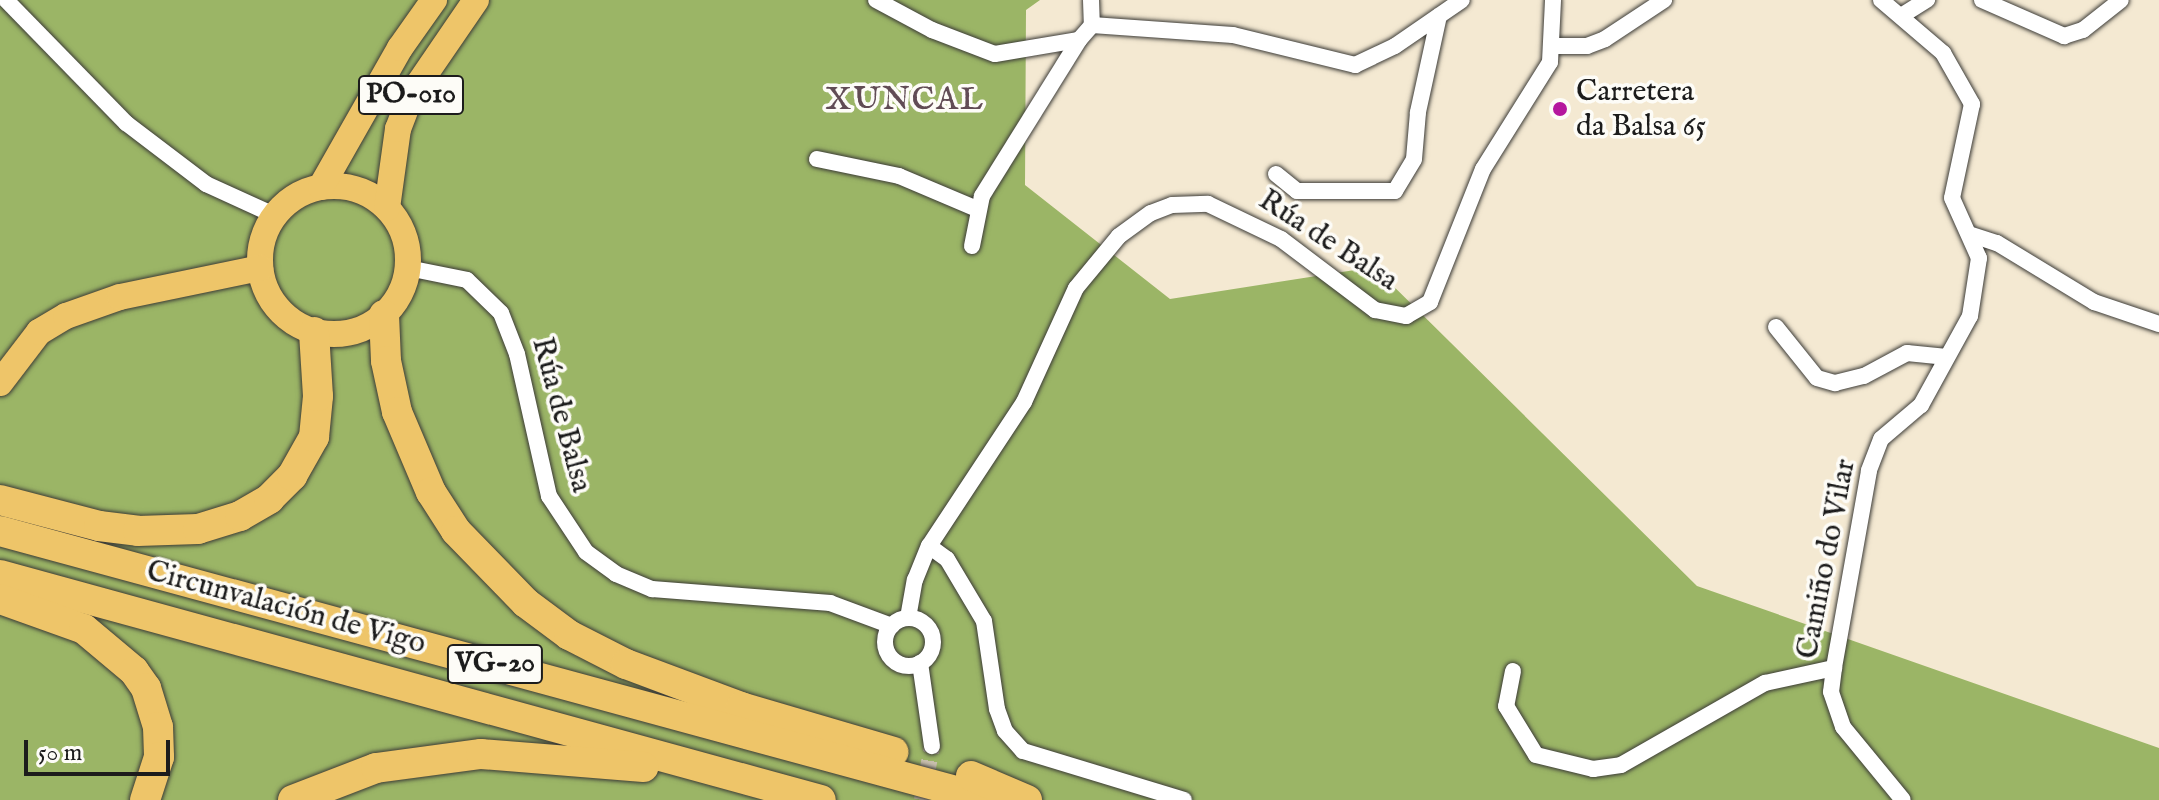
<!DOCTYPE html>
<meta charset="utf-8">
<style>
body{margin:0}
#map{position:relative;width:2159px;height:800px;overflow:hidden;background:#f4e9d2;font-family:"IM FELL English",serif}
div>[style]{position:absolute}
.forest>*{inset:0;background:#9bb566}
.minor-tunnel>*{height:16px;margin-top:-8px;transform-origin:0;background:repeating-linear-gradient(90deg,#c9c0ae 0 16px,transparent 0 24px)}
.roads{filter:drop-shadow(0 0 2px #3c3b37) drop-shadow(0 0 2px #3c3b37)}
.minor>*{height:16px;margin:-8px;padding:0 8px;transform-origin:8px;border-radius:8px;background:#fff}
.minor>.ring{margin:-8px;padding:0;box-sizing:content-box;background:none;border:16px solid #fff;border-radius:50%}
.primary>*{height:26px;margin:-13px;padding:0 13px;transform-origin:13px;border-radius:13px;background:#eec569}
.primary>.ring{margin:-13px;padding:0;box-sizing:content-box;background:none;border:26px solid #eec569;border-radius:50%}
.motorway>*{height:30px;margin:-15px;padding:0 15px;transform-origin:15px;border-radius:15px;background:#eec569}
.dots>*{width:22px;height:22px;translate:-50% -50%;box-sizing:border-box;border:4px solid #fdfcf7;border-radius:50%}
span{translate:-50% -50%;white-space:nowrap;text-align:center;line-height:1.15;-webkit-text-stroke:7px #fdfcf7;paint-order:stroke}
.shield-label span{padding:2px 6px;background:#fdfcf7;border:2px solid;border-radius:6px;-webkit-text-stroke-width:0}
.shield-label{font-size:28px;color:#1c1c1c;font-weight:700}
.poi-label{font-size:30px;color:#1c1c1c}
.left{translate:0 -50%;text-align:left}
.street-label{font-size:30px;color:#1c1c1c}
.neighbourhood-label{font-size:32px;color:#614c55;letter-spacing:2px}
.scale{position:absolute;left:24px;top:740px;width:146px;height:36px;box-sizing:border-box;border:4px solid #1c1c1c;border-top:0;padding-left:10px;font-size:24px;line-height:28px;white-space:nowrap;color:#1c1c1c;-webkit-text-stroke:6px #fdfcf7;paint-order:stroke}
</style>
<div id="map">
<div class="forest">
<div style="clip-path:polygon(0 0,1040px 0,1026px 10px,1025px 185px,1170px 299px,1374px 267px,1697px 586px,2159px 748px,2159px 800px,0 800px)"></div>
</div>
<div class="minor-tunnel">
<div style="left:922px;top:800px;width:55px;rotate:-79.5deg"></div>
</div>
<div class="roads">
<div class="minor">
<div style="left:6px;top:0;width:172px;rotate:45.7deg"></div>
<div style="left:126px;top:123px;width:101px;rotate:37.3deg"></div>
<div style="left:206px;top:184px;width:75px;rotate:24.5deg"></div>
<div style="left:876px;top:0;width:64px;rotate:28.2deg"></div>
<div style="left:932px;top:30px;width:67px;rotate:20.9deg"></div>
<div style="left:995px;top:54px;width:85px;rotate:-9.5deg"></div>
<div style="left:1079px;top:40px;width:20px;rotate:-49deg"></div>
<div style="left:1091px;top:0;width:25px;rotate:88deg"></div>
<div style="left:1881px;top:0;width:82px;rotate:40.5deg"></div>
<div style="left:1943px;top:53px;width:59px;rotate:60.4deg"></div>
<div style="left:1972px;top:104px;width:96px;rotate:102deg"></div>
<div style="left:1952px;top:198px;width:66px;rotate:65.8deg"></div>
<div style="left:1979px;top:258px;width:59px;rotate:98.8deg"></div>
<div style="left:1970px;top:316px;width:102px;rotate:118.8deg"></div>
<div style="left:1921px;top:405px;width:52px;rotate:139.6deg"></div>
<div style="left:1881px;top:439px;width:34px;rotate:111deg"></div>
<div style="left:1869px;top:471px;width:200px;rotate:100.1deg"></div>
<div style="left:1834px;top:668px;width:24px;rotate:97deg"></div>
<div style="left:1831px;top:692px;width:37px;rotate:71deg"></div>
<div style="left:1843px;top:727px;width:94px;rotate:50.6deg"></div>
<div style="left:1982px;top:0;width:90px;rotate:23.7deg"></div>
<div style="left:2064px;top:36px;width:20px;rotate:-18deg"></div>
<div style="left:2083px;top:30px;width:48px;rotate:-38.3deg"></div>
<div style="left:1901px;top:16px;width:31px;rotate:-32deg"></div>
<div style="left:1092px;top:25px;width:141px;rotate:4.1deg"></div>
<div style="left:1233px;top:35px;width:126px;rotate:13.8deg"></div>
<div style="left:1355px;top:65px;width:44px;rotate:-25.4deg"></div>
<div style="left:1395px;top:46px;width:81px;rotate:-34.5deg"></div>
<div style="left:1554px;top:46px;width:33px"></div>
<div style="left:1587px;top:46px;width:19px;rotate:-21deg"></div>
<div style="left:1605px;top:39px;width:71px;rotate:-33.5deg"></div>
<div style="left:817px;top:159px;width:84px;rotate:11.7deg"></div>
<div style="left:899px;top:176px;width:85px;rotate:22.9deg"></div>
<div style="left:1276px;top:174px;width:27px;rotate:39deg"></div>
<div style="left:1297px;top:191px;width:98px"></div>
<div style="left:1395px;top:191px;width:37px;rotate:-59deg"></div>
<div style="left:1414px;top:159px;width:47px;rotate:-85.1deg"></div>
<div style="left:1418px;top:112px;width:98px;rotate:-77.7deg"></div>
<div style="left:1972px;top:235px;width:26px;rotate:18deg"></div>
<div style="left:1997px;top:243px;width:114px;rotate:31.3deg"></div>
<div style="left:2094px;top:302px;width:69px;rotate:18.7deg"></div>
<div style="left:972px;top:246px;width:51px;rotate:-78.7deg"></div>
<div style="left:982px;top:196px;width:184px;rotate:-58.1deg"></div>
<div style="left:408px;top:268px;width:60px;rotate:11.5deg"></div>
<div style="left:467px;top:280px;width:47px;rotate:44.1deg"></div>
<div style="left:501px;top:313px;width:44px;rotate:68.7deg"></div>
<div style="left:517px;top:354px;width:146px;rotate:77.3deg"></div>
<div style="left:549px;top:496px;width:67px;rotate:56.5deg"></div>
<div style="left:586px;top:552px;width:37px;rotate:36deg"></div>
<div style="left:616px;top:574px;width:39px;rotate:23deg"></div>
<div style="left:652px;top:589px;width:179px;rotate:4.5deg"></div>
<div style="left:830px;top:603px;width:66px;rotate:20.4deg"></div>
<div style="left:1776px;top:327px;width:65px;rotate:51.2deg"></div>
<div style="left:1817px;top:378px;width:19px;rotate:16deg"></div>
<div style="left:1835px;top:383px;width:30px;rotate:-14deg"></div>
<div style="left:1864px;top:376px;width:49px;rotate:-28.1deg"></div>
<div style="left:1907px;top:353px;width:40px;rotate:5.7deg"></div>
<div style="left:929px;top:546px;width:22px;rotate:36deg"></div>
<div style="left:947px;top:559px;width:72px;rotate:59.2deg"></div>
<div style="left:984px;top:621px;width:89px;rotate:81.6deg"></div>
<div style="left:997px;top:709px;width:23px;rotate:70deg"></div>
<div style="left:1005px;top:731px;width:27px;rotate:48deg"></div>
<div style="left:1023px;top:751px;width:168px;rotate:16.9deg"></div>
<div style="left:908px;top:618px;width:39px;rotate:-80deg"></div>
<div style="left:915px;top:580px;width:37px;rotate:-68deg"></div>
<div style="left:929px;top:546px;width:173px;rotate:-56.6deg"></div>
<div style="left:1024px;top:402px;width:125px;rotate:-65.5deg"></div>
<div style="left:1076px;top:288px;width:67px;rotate:-50.4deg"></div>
<div style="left:1119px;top:236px;width:39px;rotate:-36deg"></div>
<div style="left:1151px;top:213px;width:22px;rotate:-21deg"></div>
<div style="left:1172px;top:205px;width:36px;rotate:-2deg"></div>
<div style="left:1208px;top:204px;width:81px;rotate:25.6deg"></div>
<div style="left:1281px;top:239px;width:118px;rotate:37.1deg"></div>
<div style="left:1375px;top:310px;width:32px;rotate:11deg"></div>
<div style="left:1406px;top:316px;width:28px;rotate:-30deg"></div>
<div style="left:1430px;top:302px;width:143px;rotate:-68.3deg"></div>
<div style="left:1483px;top:169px;width:126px;rotate:-57.9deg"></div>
<div style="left:1550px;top:62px;width:62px;rotate:-87.2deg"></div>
<div class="ring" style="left:885px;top:618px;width:32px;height:32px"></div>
<div style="left:920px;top:663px;width:84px;rotate:81.8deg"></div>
<div style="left:1513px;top:671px;width:36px;rotate:101deg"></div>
<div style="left:1506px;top:706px;width:57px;rotate:58.5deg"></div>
<div style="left:1536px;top:755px;width:59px;rotate:13.8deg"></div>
<div style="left:1593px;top:769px;width:28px;rotate:-8deg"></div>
<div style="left:1621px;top:765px;width:166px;rotate:-29.7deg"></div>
<div style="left:1765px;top:683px;width:71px;rotate:-12.3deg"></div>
</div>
<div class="primary">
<div class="ring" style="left:260px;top:186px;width:122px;height:122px"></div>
<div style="left:321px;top:187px;width:160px;rotate:-60.4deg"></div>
<div style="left:400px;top:48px;width:59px;rotate:-54.7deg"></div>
<div style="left:387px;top:208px;width:80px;rotate:-82.1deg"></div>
<div style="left:398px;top:129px;width:36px;rotate:-69deg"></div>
<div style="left:411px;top:95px;width:115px;rotate:-55.6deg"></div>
<div style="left:0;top:383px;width:64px;rotate:-52.6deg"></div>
<div style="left:39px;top:332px;width:31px;rotate:-31deg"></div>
<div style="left:66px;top:316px;width:57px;rotate:-19.4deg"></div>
<div style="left:120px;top:297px;width:143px;rotate:-11.7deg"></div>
</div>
<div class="motorway">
<div style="left:384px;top:315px;width:46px;rotate:87.5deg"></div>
<div style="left:386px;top:361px;width:52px;rotate:77.8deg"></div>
<div style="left:397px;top:412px;width:87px;rotate:67deg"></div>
<div style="left:431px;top:492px;width:46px;rotate:57.3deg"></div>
<div style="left:456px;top:531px;width:100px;rotate:45.8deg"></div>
<div style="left:526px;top:603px;width:54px;rotate:36.7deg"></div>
<div style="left:569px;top:635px;width:64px;rotate:27deg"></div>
<div style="left:626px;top:664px;width:123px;rotate:20.5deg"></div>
<div style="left:741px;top:707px;width:159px;rotate:16.4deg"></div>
<div style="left:0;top:500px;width:102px;rotate:14.7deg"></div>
<div style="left:99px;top:526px;width:39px;rotate:7deg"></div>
<div style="left:138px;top:531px;width:60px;rotate:-1.9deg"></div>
<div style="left:198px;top:529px;width:44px;rotate:-17.2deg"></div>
<div style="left:240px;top:516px;width:34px;rotate:-30deg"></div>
<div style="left:269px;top:499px;width:33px;rotate:-45deg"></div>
<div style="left:292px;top:476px;width:45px;rotate:-60.6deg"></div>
<div style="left:314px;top:437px;width:41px;rotate:-84.4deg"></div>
<div style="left:318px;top:396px;width:64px;rotate:-93.6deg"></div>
<div style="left:0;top:531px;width:1025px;rotate:15.22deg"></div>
<div style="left:0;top:575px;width:851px;rotate:15.33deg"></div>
<div style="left:0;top:599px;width:89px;rotate:19.7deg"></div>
<div style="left:84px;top:629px;width:65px;rotate:40deg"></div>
<div style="left:134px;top:671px;width:21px;rotate:55deg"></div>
<div style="left:146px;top:688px;width:41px;rotate:72.9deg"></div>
<div style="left:158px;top:727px;width:30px;rotate:88deg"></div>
<div style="left:159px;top:757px;width:45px;rotate:108deg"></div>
<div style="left:971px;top:776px;width:61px;rotate:23.2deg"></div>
<div style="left:293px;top:800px;width:89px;rotate:-21.1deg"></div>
<div style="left:376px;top:768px;width:106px;rotate:-7.6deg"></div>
<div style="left:481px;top:754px;width:163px;rotate:4.6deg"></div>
</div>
</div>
<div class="dots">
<div style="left:1560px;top:109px;background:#b5179e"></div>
</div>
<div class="shield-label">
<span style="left:411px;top:95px">PO-010</span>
<span style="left:495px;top:664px">VG-20</span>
</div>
<div class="poi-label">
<span class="left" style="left:1576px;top:109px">Carretera<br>da Balsa 65</span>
</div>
<div class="street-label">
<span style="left:1328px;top:241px;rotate:33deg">Rúa de Balsa</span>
<span style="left:561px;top:415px;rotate:75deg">Rúa de Balsa</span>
<span style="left:1827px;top:559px;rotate:-79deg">Camiño do Vilar</span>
<span style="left:286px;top:608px;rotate:15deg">Circunvalación de Vigo</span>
</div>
<div class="neighbourhood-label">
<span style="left:905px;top:101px">XUNCAL</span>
</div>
<div class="scale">50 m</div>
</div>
